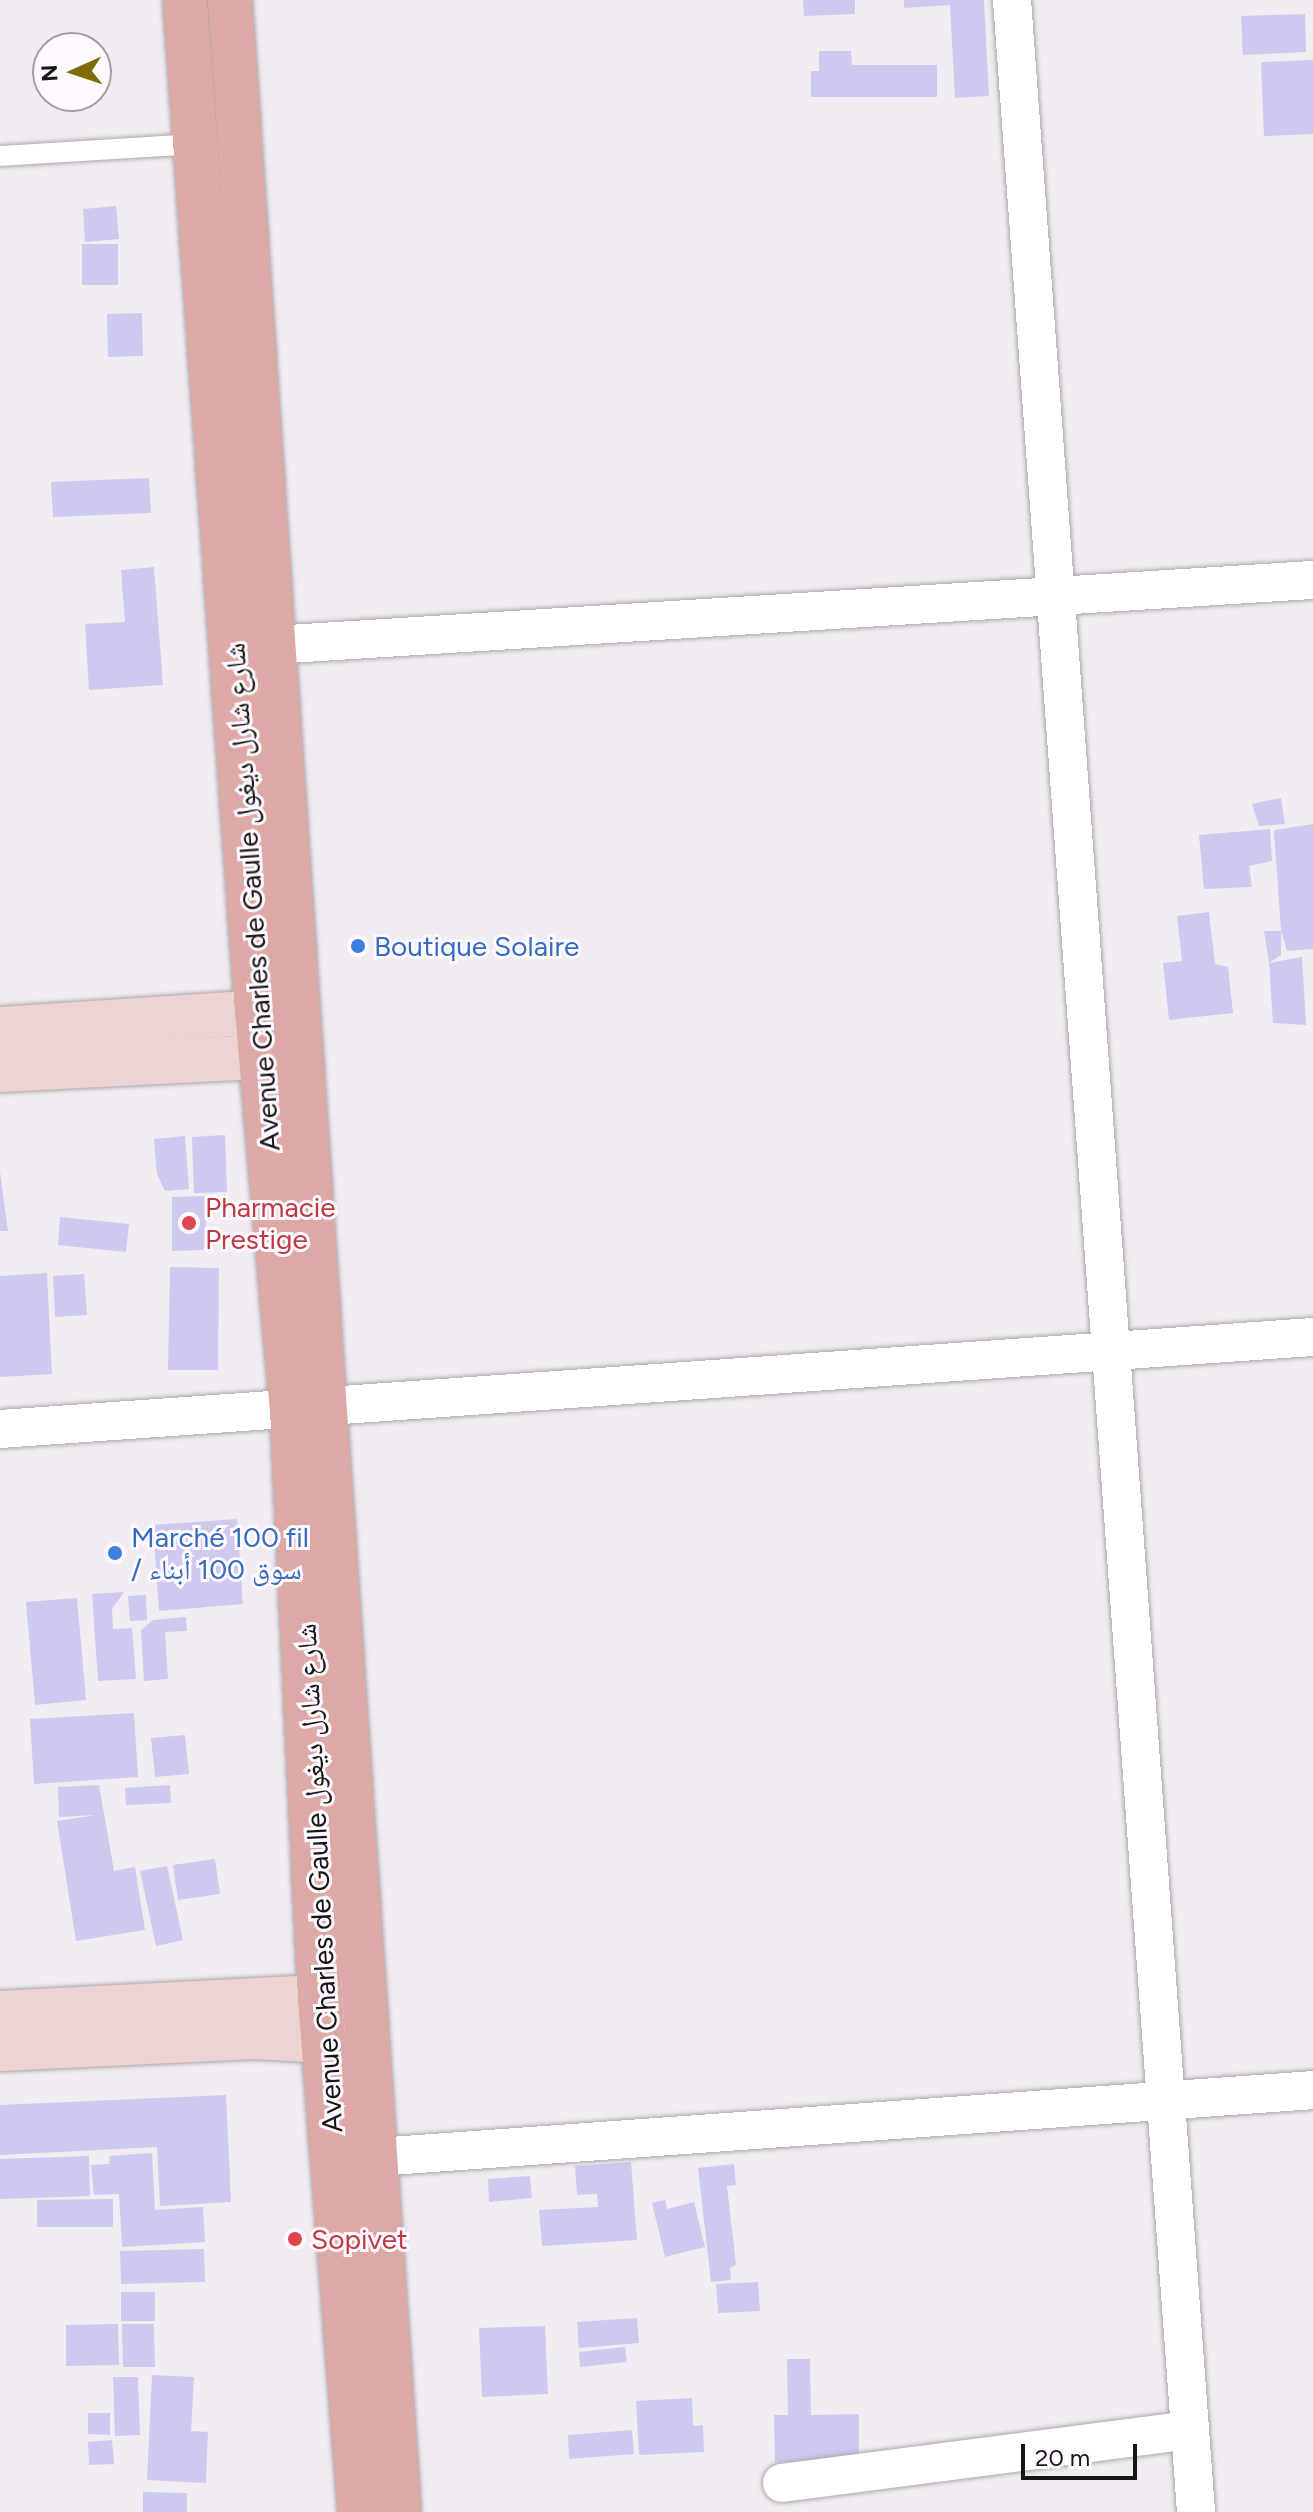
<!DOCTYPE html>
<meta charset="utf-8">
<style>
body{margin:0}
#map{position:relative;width:1313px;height:2512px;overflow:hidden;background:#f1ecf1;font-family:Figtree,"Noto Naskh Arabic",sans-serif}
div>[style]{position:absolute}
.building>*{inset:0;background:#cec9ee}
.roads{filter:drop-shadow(0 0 2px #aca7ac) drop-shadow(0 0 2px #aca7ac)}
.lane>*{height:20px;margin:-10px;padding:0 10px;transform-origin:10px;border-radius:10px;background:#fff}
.street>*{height:38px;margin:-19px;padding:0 19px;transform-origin:19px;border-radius:19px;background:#fff}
.secondary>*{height:44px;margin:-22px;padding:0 22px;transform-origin:22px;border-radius:22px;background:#edd4d2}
.primary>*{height:44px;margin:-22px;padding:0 22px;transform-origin:22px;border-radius:22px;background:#dca9a6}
.dots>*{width:22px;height:22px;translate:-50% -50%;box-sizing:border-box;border:4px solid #fef9fe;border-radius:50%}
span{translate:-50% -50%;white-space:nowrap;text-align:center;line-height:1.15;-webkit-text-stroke:6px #fef9fe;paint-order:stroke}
.street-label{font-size:28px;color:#171617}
.shop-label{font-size:28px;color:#366cbe}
.left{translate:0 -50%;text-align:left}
.health-label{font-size:28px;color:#be3a42}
.north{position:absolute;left:32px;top:32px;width:80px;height:80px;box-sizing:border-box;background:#fef9fe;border:2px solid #a29ea2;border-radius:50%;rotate:267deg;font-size:22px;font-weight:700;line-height:32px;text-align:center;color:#171617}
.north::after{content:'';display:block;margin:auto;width:28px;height:36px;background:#7e6d07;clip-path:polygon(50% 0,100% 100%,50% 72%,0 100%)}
.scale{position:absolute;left:1021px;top:2444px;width:116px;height:36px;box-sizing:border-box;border:4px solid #171617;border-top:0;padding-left:10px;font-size:24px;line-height:28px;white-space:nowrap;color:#171617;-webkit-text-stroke:6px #fef9fe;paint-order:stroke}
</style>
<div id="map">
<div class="building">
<div style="clip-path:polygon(803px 0,855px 0,855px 14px,804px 16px)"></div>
<div style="clip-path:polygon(904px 0,984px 0,989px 96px,955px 98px,950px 5px,904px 8px)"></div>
<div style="clip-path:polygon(1305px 14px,1306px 52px,1243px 55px,1241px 16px)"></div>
<div style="clip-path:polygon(819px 51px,851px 51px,852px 65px,937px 65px,937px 97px,811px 97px,811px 71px,819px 71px)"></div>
<div style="clip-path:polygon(1313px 60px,1313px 134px,1264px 136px,1261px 62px)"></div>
<div style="clip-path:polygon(116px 206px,119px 239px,85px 242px,83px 209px)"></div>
<div style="clip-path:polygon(82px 244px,118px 244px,118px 285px,82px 285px)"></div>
<div style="clip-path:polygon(142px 313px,143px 356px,108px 357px,107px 314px)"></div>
<div style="clip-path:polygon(149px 478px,151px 513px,53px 517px,51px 482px)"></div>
<div style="clip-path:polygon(154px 567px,163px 685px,89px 690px,85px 624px,125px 622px,121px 570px)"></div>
<div style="clip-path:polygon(1281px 798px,1285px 824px,1259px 826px,1252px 804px)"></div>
<div style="clip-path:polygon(1313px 824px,1313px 949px,1287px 951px,1281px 931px,1281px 955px,1269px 963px,1264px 931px,1281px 931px,1274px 830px)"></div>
<div style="clip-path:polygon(1270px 829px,1272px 861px,1249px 866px,1252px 887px,1204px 889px,1199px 835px)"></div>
<div style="clip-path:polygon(1209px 912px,1215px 964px,1228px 967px,1233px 1013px,1169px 1020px,1163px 963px,1182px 961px,1177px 916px)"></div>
<div style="clip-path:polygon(1302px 957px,1306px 1025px,1273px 1023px,1269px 963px)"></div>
<div style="clip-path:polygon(225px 1135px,227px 1192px,194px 1193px,192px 1137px)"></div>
<div style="clip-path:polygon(185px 1136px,189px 1189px,165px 1191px,157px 1174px,154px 1139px)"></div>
<div style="clip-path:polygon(0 1172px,8px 1231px,0 1231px)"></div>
<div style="clip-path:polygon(207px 1196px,204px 1250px,172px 1251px,172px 1197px)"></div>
<div style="clip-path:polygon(60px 1217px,129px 1224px,126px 1252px,58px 1245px)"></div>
<div style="clip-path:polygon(170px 1267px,219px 1268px,218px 1370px,168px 1370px)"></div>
<div style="clip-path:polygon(47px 1273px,52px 1374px,0 1377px,0 1276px)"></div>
<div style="clip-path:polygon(84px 1274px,87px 1315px,55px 1317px,53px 1276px)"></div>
<div style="clip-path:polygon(237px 1519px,243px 1604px,159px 1611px,153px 1525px)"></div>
<div style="clip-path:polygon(124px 1592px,112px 1609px,113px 1629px,132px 1628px,136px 1679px,98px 1681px,92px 1594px)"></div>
<div style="clip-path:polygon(146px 1595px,147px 1620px,130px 1621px,128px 1596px)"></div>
<div style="clip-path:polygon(77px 1598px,86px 1700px,35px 1705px,26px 1602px)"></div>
<div style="clip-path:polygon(186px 1617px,187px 1631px,165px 1632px,168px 1679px,144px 1681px,141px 1630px,153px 1620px)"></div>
<div style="clip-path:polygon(134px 1713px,138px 1777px,34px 1784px,30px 1719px)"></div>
<div style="clip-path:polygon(185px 1735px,189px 1774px,155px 1777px,151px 1738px)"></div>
<div style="clip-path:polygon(99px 1785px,114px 1871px,135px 1867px,145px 1930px,76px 1941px,57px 1821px,96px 1815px,59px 1817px,58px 1787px)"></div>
<div style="clip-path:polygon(170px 1785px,171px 1803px,126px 1805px,125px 1788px)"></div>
<div style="clip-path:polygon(215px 1859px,220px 1894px,178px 1900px,173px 1865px)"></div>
<div style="clip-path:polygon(167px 1866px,183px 1940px,156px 1946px,140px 1871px)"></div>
<div style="clip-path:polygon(226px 2095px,231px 2202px,160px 2206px,157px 2147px,0 2155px,0 2105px)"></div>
<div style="clip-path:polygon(152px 2153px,155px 2210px,203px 2207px,205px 2242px,122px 2247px,119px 2194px,94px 2195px,91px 2165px,109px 2164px,110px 2156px)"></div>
<div style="clip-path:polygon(89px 2156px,90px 2196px,0 2199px,0 2159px)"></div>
<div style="clip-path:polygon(631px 2162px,637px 2240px,542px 2246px,539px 2210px,598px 2207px,597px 2194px,577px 2195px,575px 2166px)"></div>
<div style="clip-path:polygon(734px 2164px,736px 2185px,727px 2186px,736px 2265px,730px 2268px,731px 2280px,711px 2282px,698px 2168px)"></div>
<div style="clip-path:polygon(530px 2176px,532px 2198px,489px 2202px,488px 2179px)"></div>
<div style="clip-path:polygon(113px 2199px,113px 2227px,37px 2227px,37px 2200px)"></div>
<div style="clip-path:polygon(665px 2200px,667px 2209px,694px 2202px,705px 2247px,665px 2257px,652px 2203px)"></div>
<div style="clip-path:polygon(204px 2249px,205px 2282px,121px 2284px,120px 2251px)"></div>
<div style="clip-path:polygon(758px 2282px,760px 2311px,718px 2313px,716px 2284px)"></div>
<div style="clip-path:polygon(121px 2292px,155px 2292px,155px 2321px,121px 2321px)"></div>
<div style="clip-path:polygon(637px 2318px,639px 2343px,579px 2348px,577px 2322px)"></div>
<div style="clip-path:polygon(118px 2324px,119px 2365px,66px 2366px,66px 2325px)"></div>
<div style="clip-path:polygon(122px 2324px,154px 2324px,155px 2367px,123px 2367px)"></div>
<div style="clip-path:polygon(545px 2326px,548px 2394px,482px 2397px,479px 2328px)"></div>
<div style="clip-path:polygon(625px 2347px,627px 2362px,580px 2367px,579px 2352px)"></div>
<div style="clip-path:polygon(787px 2359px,810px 2359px,811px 2415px,859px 2414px,859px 2460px,775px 2462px,774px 2415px,788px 2415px)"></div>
<div style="clip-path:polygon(152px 2375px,194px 2377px,191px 2431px,208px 2432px,206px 2483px,147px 2480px)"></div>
<div style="clip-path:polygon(113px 2377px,138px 2377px,140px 2435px,115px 2436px)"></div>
<div style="clip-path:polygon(692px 2398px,693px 2426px,703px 2425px,704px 2452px,639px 2455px,636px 2401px)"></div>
<div style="clip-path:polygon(88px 2413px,110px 2413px,110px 2435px,88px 2434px)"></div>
<div style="clip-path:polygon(632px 2430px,634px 2454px,569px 2459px,568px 2435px)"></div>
<div style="clip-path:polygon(112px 2440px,114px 2464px,89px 2465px,88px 2442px)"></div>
<div style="clip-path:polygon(143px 2492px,187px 2493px,187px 2512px,143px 2512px)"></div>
</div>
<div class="roads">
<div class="lane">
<div style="left:0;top:156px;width:199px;rotate:-3.5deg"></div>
</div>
<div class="street">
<div style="left:1012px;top:0;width:2519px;rotate:85.81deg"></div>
<div style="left:273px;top:645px;width:1042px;rotate:-3.58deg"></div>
<div style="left:0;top:1429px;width:1316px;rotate:-4.01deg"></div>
<div style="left:377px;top:2157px;width:938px;rotate:-4.09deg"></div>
<div style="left:782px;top:2483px;width:411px;rotate:-7.4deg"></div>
</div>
<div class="secondary">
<div style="left:0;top:1029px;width:294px;rotate:-3.7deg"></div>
<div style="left:0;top:1070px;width:297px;rotate:-2.9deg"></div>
<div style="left:0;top:2013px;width:357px;rotate:-2.9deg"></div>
<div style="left:0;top:2049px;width:255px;rotate:-2.7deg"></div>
<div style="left:255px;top:2037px;width:106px;rotate:3.2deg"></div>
</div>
<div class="primary">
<div style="left:185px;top:0;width:1014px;rotate:85.93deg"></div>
<div style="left:257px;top:1011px;width:400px;rotate:85deg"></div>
<div style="left:292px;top:1409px;width:590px;rotate:87.28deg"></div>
<div style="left:320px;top:1998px;width:516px;rotate:85.55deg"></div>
<div style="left:230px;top:0;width:2518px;rotate:86.15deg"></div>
</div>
</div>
<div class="dots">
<div style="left:358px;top:946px;background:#3f7fe0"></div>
<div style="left:189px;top:1223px;background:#e0444e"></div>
<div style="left:115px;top:1553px;background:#3f7fe0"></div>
<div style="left:295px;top:2239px;background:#e0444e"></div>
</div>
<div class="street-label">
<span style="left:252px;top:897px;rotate:-94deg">Avenue Charles de Gaulle شارع شارل ديغول</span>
<span style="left:319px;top:1878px;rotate:-93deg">Avenue Charles de Gaulle شارع شارل ديغول</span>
</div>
<div class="shop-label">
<span class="left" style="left:374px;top:946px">Boutique Solaire</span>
<span class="left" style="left:131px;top:1553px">Marché 100 fil<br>/ سوق 100 أبناء</span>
</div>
<div class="health-label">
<span class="left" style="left:205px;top:1223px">Pharmacie<br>Prestige</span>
<span class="left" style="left:311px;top:2239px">Sopivet</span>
</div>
<div class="north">N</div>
<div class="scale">20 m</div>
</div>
